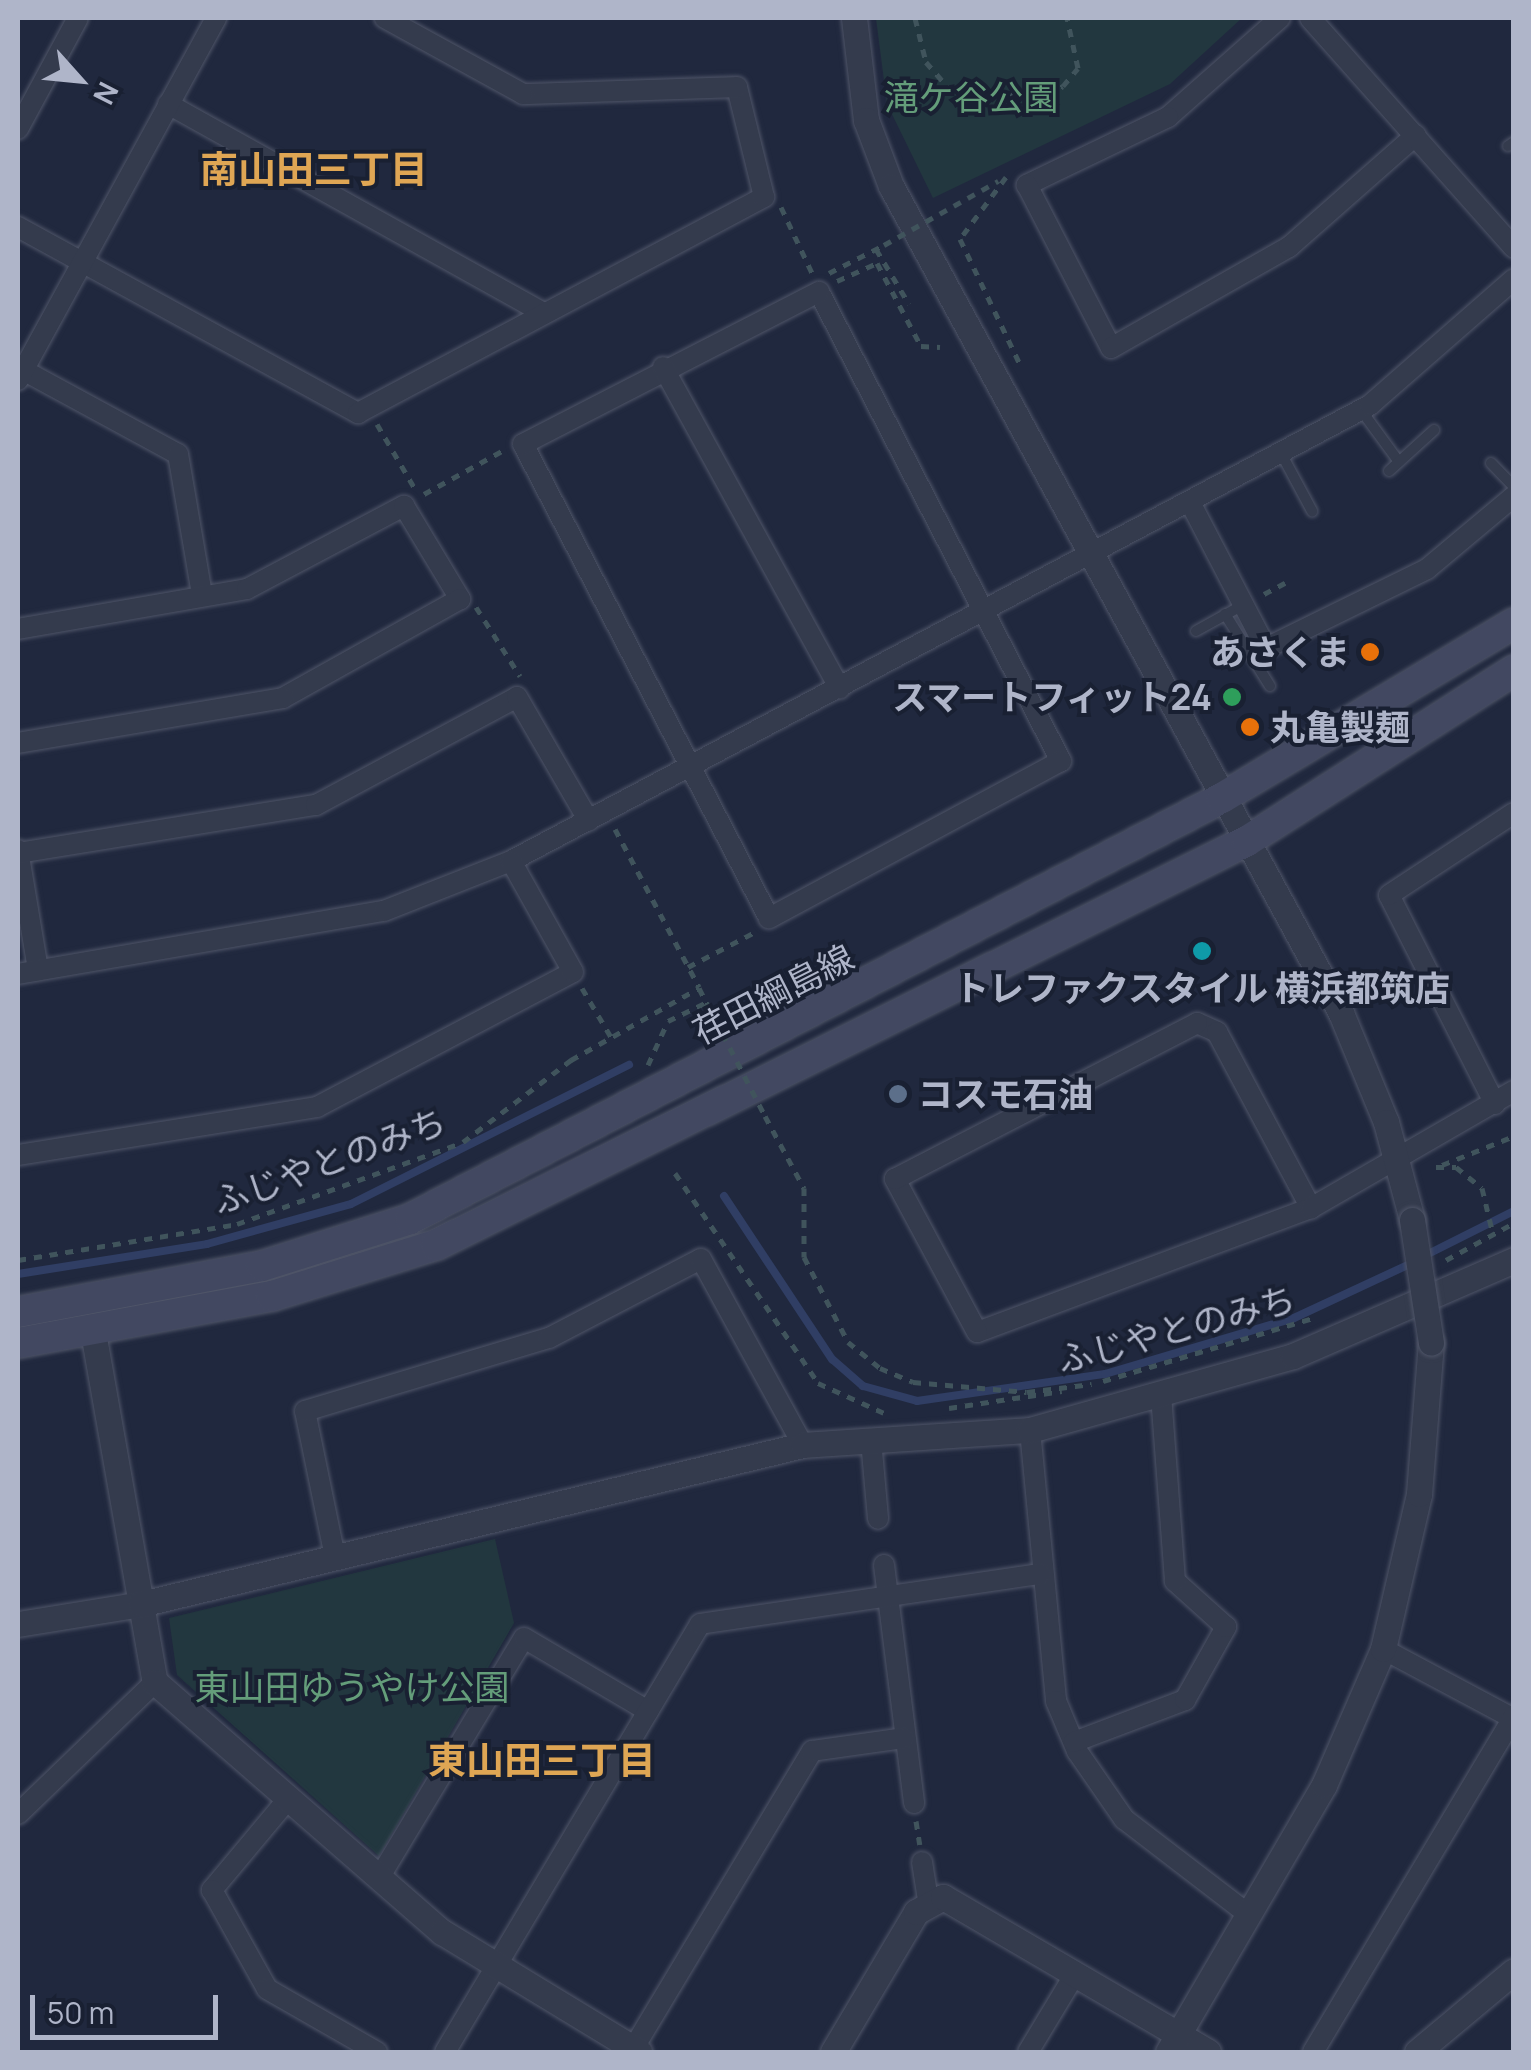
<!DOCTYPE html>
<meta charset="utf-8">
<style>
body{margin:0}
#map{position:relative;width:1531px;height:2070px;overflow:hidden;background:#20283e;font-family:Manrope,"Noto Sans JP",sans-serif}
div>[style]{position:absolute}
.green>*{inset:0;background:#22373f}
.stream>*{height:8px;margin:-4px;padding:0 4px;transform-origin:4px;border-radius:4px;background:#303e64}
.path>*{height:5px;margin-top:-2.5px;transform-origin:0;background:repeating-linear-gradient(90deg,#40545c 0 8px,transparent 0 16px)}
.roads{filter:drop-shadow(0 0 2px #4f5568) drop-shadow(0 0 2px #4f5568)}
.service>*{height:10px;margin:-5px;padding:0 5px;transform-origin:5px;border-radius:5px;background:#343b4d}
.minor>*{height:20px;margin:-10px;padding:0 10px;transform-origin:10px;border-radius:10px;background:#343b4d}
.tertiary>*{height:25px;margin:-12.5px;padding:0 12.5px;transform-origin:12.5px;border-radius:12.5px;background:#343b4d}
.secondary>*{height:30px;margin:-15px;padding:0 15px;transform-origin:15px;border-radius:15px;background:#424861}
.path-bridge>*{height:5px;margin-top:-2.5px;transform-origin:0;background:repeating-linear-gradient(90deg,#40545c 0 8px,transparent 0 16px)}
.bridges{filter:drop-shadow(0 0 2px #4f5568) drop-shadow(0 0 2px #4f5568)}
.tertiary-bridge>*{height:25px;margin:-12.5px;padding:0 12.5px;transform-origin:12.5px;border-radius:12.5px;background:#343b4d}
.dots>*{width:28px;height:28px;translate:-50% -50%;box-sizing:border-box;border:5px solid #192032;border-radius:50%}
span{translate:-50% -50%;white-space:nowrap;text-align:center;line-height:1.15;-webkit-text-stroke:8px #192032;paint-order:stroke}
.park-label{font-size:35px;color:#649d7a}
.poi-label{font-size:35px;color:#afb5c9;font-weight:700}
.right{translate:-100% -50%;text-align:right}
.left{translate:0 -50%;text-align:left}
.street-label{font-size:35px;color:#afb5c9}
.neighbourhood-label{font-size:38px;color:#dfa654;font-weight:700}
.frame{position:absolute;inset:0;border:20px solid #afb5c9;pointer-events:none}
.north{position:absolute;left:30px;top:30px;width:100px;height:100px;-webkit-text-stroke:8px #192032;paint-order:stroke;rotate:117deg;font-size:28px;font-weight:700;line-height:40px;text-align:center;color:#afb5c9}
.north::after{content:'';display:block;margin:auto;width:35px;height:45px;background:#afb5c9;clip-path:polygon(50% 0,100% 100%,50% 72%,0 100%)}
.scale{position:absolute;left:30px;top:1995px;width:188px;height:45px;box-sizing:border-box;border:5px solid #afb5c9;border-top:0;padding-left:12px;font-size:30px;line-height:35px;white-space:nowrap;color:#afb5c9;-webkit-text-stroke:8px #192032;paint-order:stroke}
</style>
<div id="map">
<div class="green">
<div style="clip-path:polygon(876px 18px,1242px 18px,1170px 84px,933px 198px,887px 104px)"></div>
<div style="clip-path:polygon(495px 1539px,514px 1623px,379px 1856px,177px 1675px,169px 1618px)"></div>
</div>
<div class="stream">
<div style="left:724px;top:1196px;width:196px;rotate:56.5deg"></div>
<div style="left:832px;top:1359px;width:41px;rotate:41.1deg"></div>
<div style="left:863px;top:1386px;width:56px;rotate:15.5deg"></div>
<div style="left:917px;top:1401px;width:190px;rotate:-8.2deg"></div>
<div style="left:1105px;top:1374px;width:197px;rotate:-16.5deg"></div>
<div style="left:1294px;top:1318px;width:130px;rotate:-25deg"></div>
<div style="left:1424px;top:1256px;width:101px;rotate:-26.6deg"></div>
<div style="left:18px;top:1274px;width:191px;rotate:-9deg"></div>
<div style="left:207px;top:1244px;width:149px;rotate:-15.5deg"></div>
<div style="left:351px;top:1204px;width:311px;rotate:-26.6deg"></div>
</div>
<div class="path">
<div style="left:915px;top:18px;width:45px;rotate:76deg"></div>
<div style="left:926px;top:62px;width:37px;rotate:49deg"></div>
<div style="left:994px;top:93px;width:53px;rotate:2.2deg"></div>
<div style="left:1047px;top:95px;width:18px;rotate:-29deg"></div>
<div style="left:1063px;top:86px;width:23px;rotate:-50deg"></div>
<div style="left:1078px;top:68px;width:51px;rotate:-102.4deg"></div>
<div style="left:1006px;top:177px;width:77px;rotate:126.6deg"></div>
<div style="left:960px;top:239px;width:139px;rotate:64.4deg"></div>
<div style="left:781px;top:207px;width:73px;rotate:64.8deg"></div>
<div style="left:876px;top:249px;width:64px;rotate:59deg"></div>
<div style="left:829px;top:273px;width:62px;rotate:-27deg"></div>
<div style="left:837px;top:281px;width:44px;rotate:-24.2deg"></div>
<div style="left:877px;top:263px;width:94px;rotate:62.1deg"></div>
<div style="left:921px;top:346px;width:19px;rotate:3deg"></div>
<div style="left:377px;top:424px;width:73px;rotate:59.6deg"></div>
<div style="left:424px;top:494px;width:89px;rotate:-28.9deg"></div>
<div style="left:1264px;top:594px;width:24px;rotate:-28deg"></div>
<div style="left:476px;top:607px;width:82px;rotate:57.5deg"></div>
<div style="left:615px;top:829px;width:179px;rotate:62deg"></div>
<div style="left:688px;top:967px;width:78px;rotate:-27.6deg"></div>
<div style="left:582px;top:988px;width:57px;rotate:59.4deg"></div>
<div style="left:648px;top:1065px;width:48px;rotate:-65.6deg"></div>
<div style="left:668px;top:1021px;width:43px;rotate:-26deg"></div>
<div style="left:765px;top:1116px;width:82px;rotate:61.6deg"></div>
<div style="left:804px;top:1188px;width:69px;rotate:90deg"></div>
<div style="left:804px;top:1257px;width:96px;rotate:62.6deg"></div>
<div style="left:848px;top:1342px;width:41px;rotate:39.1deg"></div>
<div style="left:880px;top:1368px;width:36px;rotate:23deg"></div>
<div style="left:913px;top:1382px;width:114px;rotate:5deg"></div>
<div style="left:1027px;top:1392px;width:65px;rotate:-7deg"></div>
<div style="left:1442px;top:1165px;width:78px;rotate:-21.9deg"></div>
<div style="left:1436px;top:1167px;width:20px"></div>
<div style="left:1456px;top:1167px;width:33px;rotate:39deg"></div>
<div style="left:1482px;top:1188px;width:47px;rotate:76.6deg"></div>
<div style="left:675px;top:1173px;width:254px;rotate:55.7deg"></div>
<div style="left:818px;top:1383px;width:72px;rotate:24.4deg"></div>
<div style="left:18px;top:1260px;width:222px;rotate:-9.3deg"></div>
<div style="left:237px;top:1224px;width:240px;rotate:-19.9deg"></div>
<div style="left:463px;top:1142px;width:136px;rotate:-37.2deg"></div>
<div style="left:571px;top:1060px;width:147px;rotate:-29.4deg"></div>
<div style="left:699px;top:988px;width:35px;rotate:63deg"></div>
<div style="left:1446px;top:1260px;width:77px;rotate:-28.6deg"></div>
<div style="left:1103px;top:1381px;width:219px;rotate:-16.7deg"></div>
<div style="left:949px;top:1408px;width:114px;rotate:-8.6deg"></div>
<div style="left:916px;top:1821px;width:24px;rotate:81deg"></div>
</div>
<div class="roads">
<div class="service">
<div style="left:1508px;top:146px;width:7px;rotate:-34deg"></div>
<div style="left:1361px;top:410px;width:64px;rotate:53.8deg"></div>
<div style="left:1282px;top:455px;width:64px;rotate:61.8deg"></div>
<div style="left:1491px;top:463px;width:33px;rotate:46deg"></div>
<div style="left:1389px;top:471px;width:61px;rotate:-42.3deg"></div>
<div style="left:1225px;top:614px;width:85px;rotate:58deg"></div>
<div style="left:1196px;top:631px;width:54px;rotate:-29deg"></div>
</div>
<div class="minor">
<div style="left:1280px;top:18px;width:149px;rotate:138.5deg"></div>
<div style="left:1168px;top:117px;width:157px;rotate:154.3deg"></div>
<div style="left:1027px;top:185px;width:183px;rotate:62.7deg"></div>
<div style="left:1111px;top:348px;width:205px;rotate:-29.6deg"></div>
<div style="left:1289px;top:247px;width:169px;rotate:-41.4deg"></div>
<div style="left:1310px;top:18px;width:307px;rotate:48.4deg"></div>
<div style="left:168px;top:104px;width:428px;rotate:29.1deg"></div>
<div style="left:18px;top:129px;width:126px;rotate:-61.6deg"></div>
<div style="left:18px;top:227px;width:388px;rotate:28.7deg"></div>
<div style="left:358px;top:413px;width:460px;rotate:-28deg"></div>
<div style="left:764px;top:197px;width:113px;rotate:-103.8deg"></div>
<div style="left:737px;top:87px;width:214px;rotate:178.1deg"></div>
<div style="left:523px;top:94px;width:158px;rotate:-151.2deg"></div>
<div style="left:819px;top:292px;width:528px;rotate:62.71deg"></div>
<div style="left:1061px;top:761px;width:332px;rotate:151.7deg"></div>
<div style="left:769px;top:918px;width:534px;rotate:-117.43deg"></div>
<div style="left:523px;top:444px;width:333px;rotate:-27.2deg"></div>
<div style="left:663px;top:367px;width:367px;rotate:61.2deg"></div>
<div style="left:23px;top:370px;width:176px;rotate:28.5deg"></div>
<div style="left:178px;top:454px;width:143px;rotate:80.3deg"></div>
<div style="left:18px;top:380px;width:413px;rotate:-61.3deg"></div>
<div style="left:1192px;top:506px;width:160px;rotate:62.5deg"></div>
<div style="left:1266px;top:648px;width:179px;rotate:-26.1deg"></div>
<div style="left:1427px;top:569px;width:114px;rotate:-40deg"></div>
<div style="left:18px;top:629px;width:232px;rotate:-9.9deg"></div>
<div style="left:247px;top:589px;width:178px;rotate:-27.9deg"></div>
<div style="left:404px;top:506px;width:109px;rotate:58.9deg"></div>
<div style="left:460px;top:599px;width:203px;rotate:150.8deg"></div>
<div style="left:283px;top:698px;width:269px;rotate:170.4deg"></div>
<div style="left:18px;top:850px;width:122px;rotate:80.5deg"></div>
<div style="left:18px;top:853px;width:302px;rotate:-9.2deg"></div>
<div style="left:316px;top:805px;width:228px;rotate:-28.2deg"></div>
<div style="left:517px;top:697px;width:143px;rotate:59.9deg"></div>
<div style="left:18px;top:974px;width:371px;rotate:-9.8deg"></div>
<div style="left:384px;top:911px;width:136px;rotate:-21.5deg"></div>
<div style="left:511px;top:861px;width:973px;rotate:-27.96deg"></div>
<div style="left:1370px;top:405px;width:191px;rotate:-41.2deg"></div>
<div style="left:1197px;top:1023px;width:22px;rotate:24deg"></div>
<div style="left:1217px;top:1032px;width:200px;rotate:61.9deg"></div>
<div style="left:1311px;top:1208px;width:356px;rotate:159.6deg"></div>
<div style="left:977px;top:1332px;width:174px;rotate:-118.2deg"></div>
<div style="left:895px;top:1179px;width:340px;rotate:-27.3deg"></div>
<div style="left:1495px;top:1104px;width:234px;rotate:-116.9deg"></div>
<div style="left:1389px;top:895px;width:149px;rotate:-33.3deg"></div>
<div style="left:18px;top:1155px;width:303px;rotate:-9.1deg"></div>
<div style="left:317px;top:1107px;width:289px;rotate:-27.8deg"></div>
<div style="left:573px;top:972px;width:127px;rotate:-119.2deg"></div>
<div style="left:1311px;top:1208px;width:234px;rotate:-30deg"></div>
<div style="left:1030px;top:1430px;width:272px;rotate:84.5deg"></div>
<div style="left:1056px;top:1701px;width:54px;rotate:67.2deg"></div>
<div style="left:1077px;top:1751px;width:83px;rotate:55.3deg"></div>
<div style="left:1124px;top:1819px;width:156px;rotate:37.5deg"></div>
<div style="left:871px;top:1440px;width:79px;rotate:84.9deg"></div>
<div style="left:335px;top:1557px;width:149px;rotate:-101.6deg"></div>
<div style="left:305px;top:1411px;width:255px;rotate:-16.7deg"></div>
<div style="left:549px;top:1338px;width:171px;rotate:-27.5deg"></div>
<div style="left:701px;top:1259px;width:212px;rotate:61.3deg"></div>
<div style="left:884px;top:1565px;width:240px;rotate:82.8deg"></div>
<div style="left:1383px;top:1649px;width:146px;rotate:28.1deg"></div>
<div style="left:1074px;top:1742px;width:119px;rotate:-20.7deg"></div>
<div style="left:1185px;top:1700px;width:84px;rotate:-60.7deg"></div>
<div style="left:1226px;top:1627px;width:69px;rotate:-138deg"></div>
<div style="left:1175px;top:1581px;width:188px;rotate:-94.3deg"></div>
<div style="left:288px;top:1799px;width:119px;rotate:129.9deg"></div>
<div style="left:212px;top:1890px;width:113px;rotate:60.9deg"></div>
<div style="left:267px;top:1989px;width:127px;rotate:29.8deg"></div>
<div style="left:18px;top:1814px;width:190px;rotate:-43.9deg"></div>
<div style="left:922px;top:1862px;width:36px;rotate:81deg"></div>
<div style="left:379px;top:1878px;width:280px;rotate:-58.9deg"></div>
<div style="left:524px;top:1638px;width:144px;rotate:30.5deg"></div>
<div style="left:633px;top:2049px;width:348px;rotate:-59deg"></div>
<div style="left:812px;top:1751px;width:93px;rotate:-8deg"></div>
<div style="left:445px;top:2052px;width:498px;rotate:-59.2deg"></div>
<div style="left:700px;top:1624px;width:344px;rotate:-8.4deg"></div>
<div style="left:1028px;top:2052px;width:91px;rotate:-58.9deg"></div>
<div style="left:1313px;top:2052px;width:392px;rotate:-59.1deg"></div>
</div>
<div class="tertiary">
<div style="left:854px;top:18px;width:103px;rotate:83.3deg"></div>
<div style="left:866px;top:120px;width:71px;rotate:69.3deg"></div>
<div style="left:891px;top:186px;width:942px;rotate:61.45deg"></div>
<div style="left:1341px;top:1013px;width:118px;rotate:67.6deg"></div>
<div style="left:1386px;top:1122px;width:101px;rotate:75.1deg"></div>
<div style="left:93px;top:1332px;width:355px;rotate:80deg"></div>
<div style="left:155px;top:1682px;width:381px;rotate:41.1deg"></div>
<div style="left:442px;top:1932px;width:231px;rotate:31.3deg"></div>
<div style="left:18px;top:1624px;width:125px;rotate:-9.2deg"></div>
<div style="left:141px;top:1604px;width:681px;rotate:-13.51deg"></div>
<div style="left:803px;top:1445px;width:227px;rotate:-3.8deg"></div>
<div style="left:1030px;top:1430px;width:273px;rotate:-15.7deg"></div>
<div style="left:1293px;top:1356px;width:241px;rotate:-23.5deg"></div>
<div style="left:833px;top:2052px;width:163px;rotate:-59.3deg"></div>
<div style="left:916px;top:1912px;width:31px;rotate:-29deg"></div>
<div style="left:943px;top:1897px;width:307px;rotate:30.3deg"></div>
<div style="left:1168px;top:2052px;width:309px;rotate:-59.7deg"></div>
<div style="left:1324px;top:1785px;width:148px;rotate:-66.5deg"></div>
<div style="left:1383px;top:1649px;width:159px;rotate:-76.9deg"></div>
<div style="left:1419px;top:1494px;width:151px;rotate:-85.5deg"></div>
<div style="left:1417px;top:2052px;width:126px;rotate:-39.9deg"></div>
</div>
<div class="secondary">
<div style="left:18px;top:1312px;width:248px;rotate:-10.7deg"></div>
<div style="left:262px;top:1266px;width:155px;rotate:-17.6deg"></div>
<div style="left:410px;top:1219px;width:915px;rotate:-27.41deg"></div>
<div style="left:1222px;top:798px;width:340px;rotate:-30.9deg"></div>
<div style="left:18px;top:1343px;width:258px;rotate:-10.5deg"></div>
<div style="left:272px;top:1296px;width:172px;rotate:-17.3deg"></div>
<div style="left:436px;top:1245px;width:906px;rotate:-26.48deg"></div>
<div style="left:1247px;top:841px;width:317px;rotate:-32.6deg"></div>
</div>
</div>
<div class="path-bridge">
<div style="left:884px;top:245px;width:131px;rotate:-29.3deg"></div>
<div style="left:715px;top:1019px;width:109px;rotate:62.7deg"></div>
</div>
<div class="bridges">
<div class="tertiary-bridge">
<div style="left:1412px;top:1220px;width:124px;rotate:81.2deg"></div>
</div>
</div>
<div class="dots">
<div style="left:1370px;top:652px;background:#e8710a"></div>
<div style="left:1232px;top:697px;background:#2e9e5b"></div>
<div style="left:1250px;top:727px;background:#e8710a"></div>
<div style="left:1202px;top:951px;background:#0f9aa8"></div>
<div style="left:898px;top:1094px;background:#5c6f8a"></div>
</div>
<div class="park-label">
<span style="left:971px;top:97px">滝ケ谷公園</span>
<span style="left:352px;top:1687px">東山田ゆうやけ公園</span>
</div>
<div class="poi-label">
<span class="right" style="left:1350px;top:652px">あさくま</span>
<span class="right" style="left:1212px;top:697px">スマートフィット24</span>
<span class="left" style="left:1270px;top:727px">丸亀製麺</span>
<span style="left:1202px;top:988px">トレファクスタイル 横浜都筑店</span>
<span class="left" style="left:918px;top:1094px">コスモ石油</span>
</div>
<div class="street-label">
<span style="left:773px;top:994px;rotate:-27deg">荏田綱島線</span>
<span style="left:329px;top:1161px;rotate:-20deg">ふじやとのみち</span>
<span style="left:1176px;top:1329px;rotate:-15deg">ふじやとのみち</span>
</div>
<div class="neighbourhood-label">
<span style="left:314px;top:169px">南山田三丁目</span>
<span style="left:542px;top:1760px">東山田三丁目</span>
</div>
<div class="frame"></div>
<div class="north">N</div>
<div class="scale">50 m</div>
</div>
